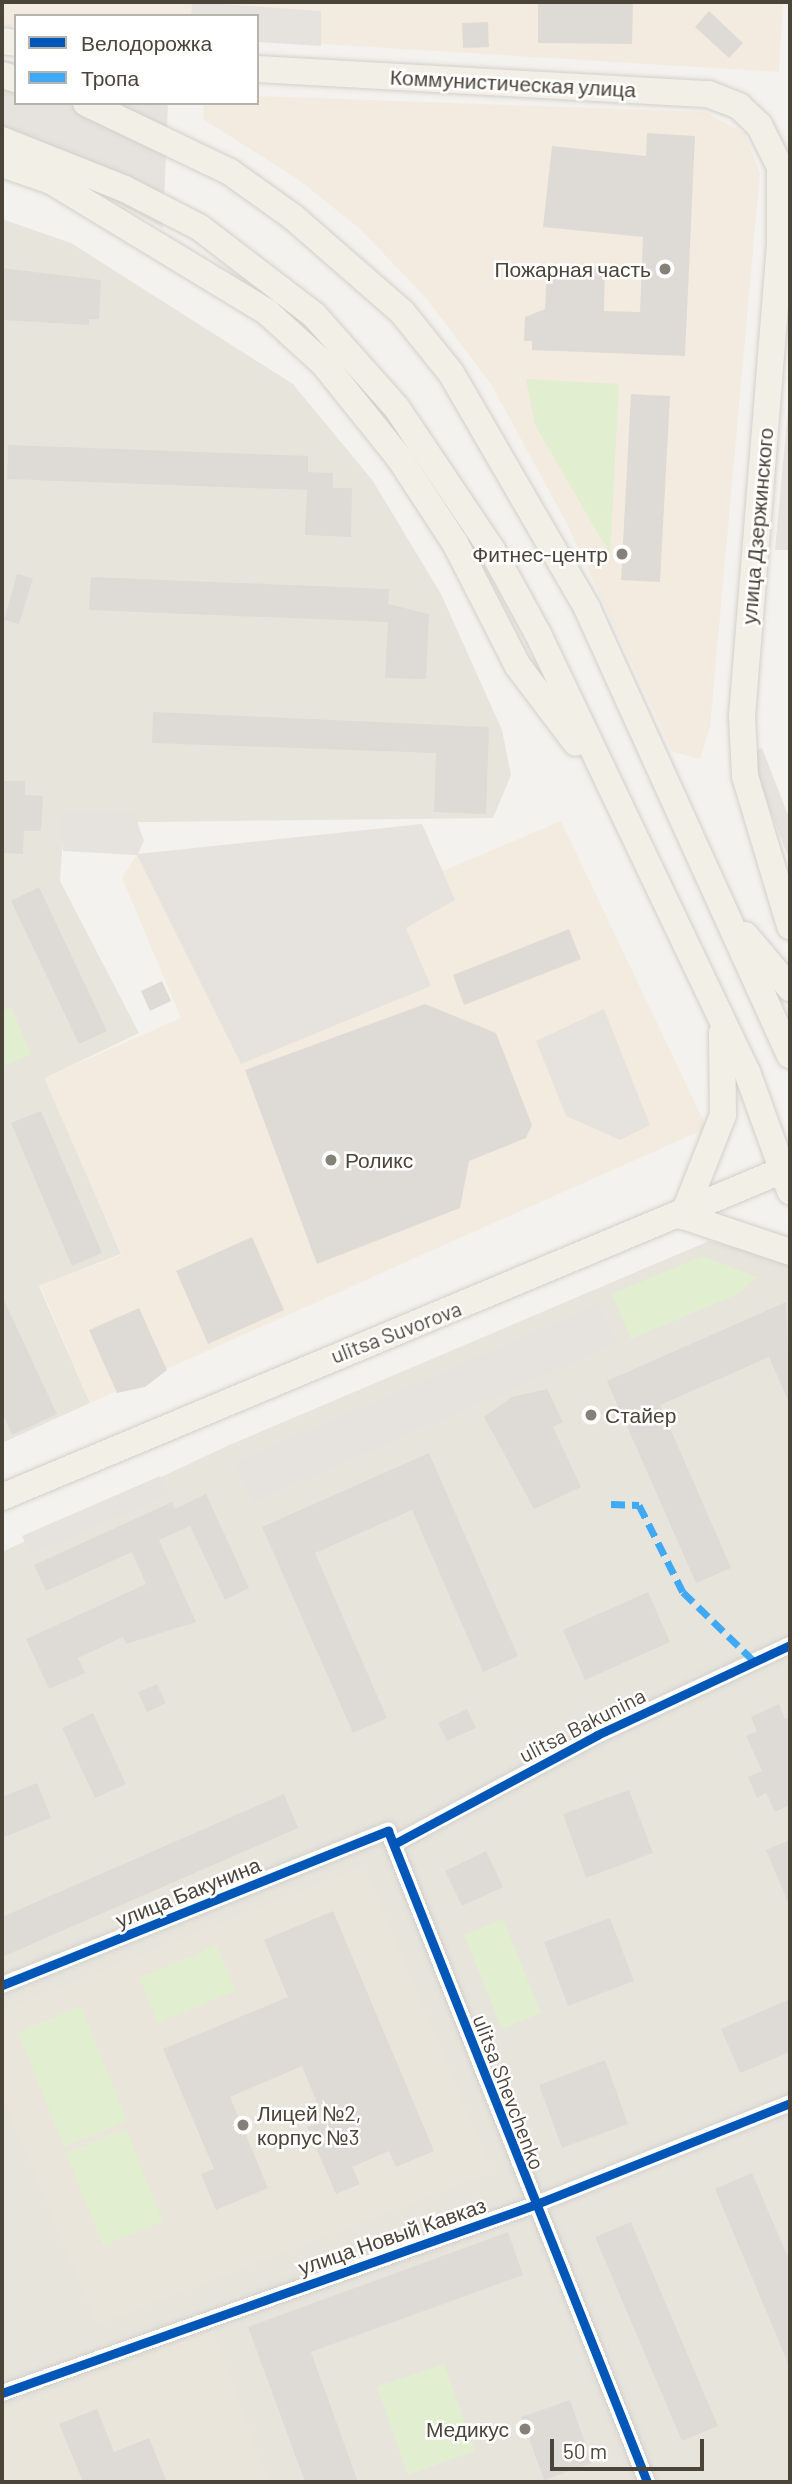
<!DOCTYPE html>
<meta charset="utf-8">
<style>
body{margin:0}
#map{position:relative;width:792px;height:2484px;overflow:hidden;background:#f4f2ee;font-family:Barlow,sans-serif}
div>[style]{position:absolute}
.residential>*{inset:0;background:#e7e4dc}
.commercial>*{inset:0;background:#f3ebdf}
.industrial>*{inset:0;background:#e6e2de}
.education>*{inset:0;background:#eae5da}
.green>*{inset:0;background:#e1eecf}
.parking>*{inset:0;background:#e6e3df}
.building>*{inset:0;background:#dedbd6}
.roads{filter:drop-shadow(0 0 2px #d2d0cb) drop-shadow(0 0 2px #d2d0cb)}
.minor>*{height:16px;margin:-8px;padding:0 8px;transform-origin:8px;border-radius:8px;background:#fdfdfc}
.primary>*{height:26px;margin:-13px;padding:0 13px;transform-origin:13px;border-radius:13px;background:#f2efe6}
.quiet>*{height:7px;margin-top:-3.5px;transform-origin:0;background:repeating-linear-gradient(90deg,#3fa9f5 0 14px,transparent 0 21px)}
.cycleway>*{height:9px;margin:-4.5px;padding:0 4.5px;transform-origin:4.5px;border-radius:4.5px;background:#0057b8}
.dots>*{width:19px;height:19px;translate:-50% -50%;box-sizing:border-box;border:4px solid #fff;border-radius:50%}
span{translate:-50% -50%;white-space:nowrap;text-align:center;line-height:1.15;-webkit-text-stroke:5px #fff;paint-order:stroke}
.street-label{font-size:21px;color:#4b4439}
.poi-label{font-size:21px;color:#4b4439}
.right{translate:-100% -50%;text-align:right}
.left{translate:0 -50%;text-align:left}
.frame{position:absolute;inset:0;border:4px solid #4b4439;pointer-events:none}
.legend{position:absolute;left:14px;top:14px;width:245px;height:91px;box-sizing:border-box;background:#fff;border:2px solid #b7b4b0;margin:0;padding:9px 12px;list-style:none;font-size:21px;color:#4b4439}
.legend li{display:flex;align-items:center;gap:14px;height:35px}
.legend b{width:35px;border:2px solid #b7b4b0}
.scale{position:absolute;left:550px;top:2439px;width:154px;height:32px;box-sizing:border-box;border:4px solid #4b4439;border-top:0;padding-left:9px;font-size:21px;line-height:24px;white-space:nowrap;color:#4b4439;-webkit-text-stroke:5px #fff;paint-order:stroke}
</style>
<div id="map">
<div class="residential">
<div style="clip-path:polygon(2px 219px,71px 243px,293px 384px,373px 481px,441px 594px,502px 730px,511px 775px,493px 818px,64px 823px,60px 881px,139px 1033px,45px 1078px,121px 1254px,39px 1286px,90px 1403px,2px 1443px)"></div>
<div style="clip-path:polygon(709px 1241px,790px 1261px,790px 2482px,2px 2482px,2px 1552px,227px 1446px)"></div>
</div>
<div class="commercial">
<div style="clip-path:polygon(2px 2px,783px 2px,779px 72px,257px 40px,257px 16px,16px 16px,16px 26px,2px 25px)"></div>
<div style="clip-path:polygon(257px 96px,705px 112px,744px 133px,760px 173px,710px 727px,700px 759px,673px 752px,566px 522px,491px 384px,426px 298px,361px 230px,299px 180px,203px 119px,204px 103px,257px 103px)"></div>
<div style="clip-path:polygon(561px 821px,707px 1128px,90px 1403px,40px 1285px,122px 1255px,44px 1078px,181px 1018px,122px 878px,137px 854px,422px 824px,443px 871px)"></div>
</div>
<div class="industrial">
<div style="clip-path:polygon(790px 388px,790px 550px,775px 550px)"></div>
</div>
<div class="education">
<div style="clip-path:polygon(364px 1866px,492px 2172px,97px 2325px,2px 2095px,2px 2010px)"></div>
<div style="clip-path:polygon(213px 2331px,268px 2482px,2px 2482px,2px 2409px)"></div>
</div>
<div class="green">
<div style="clip-path:polygon(526px 379px,619px 384px,610px 554px,535px 425px)"></div>
<div style="clip-path:polygon(11px 1007px,31px 1054px,2px 1067px,2px 1011px)"></div>
<div style="clip-path:polygon(702px 1256px,757px 1277px,738px 1294px,631px 1339px,612px 1294px)"></div>
<div style="clip-path:polygon(503px 1919px,541px 2013px,502px 2029px,464px 1935px)"></div>
<div style="clip-path:polygon(217px 1945px,236px 1991px,158px 2023px,139px 1978px)"></div>
<div style="clip-path:polygon(81px 2006px,127px 2121px,64px 2147px,18px 2032px)"></div>
<div style="clip-path:polygon(126px 2129px,163px 2222px,103px 2246px,66px 2153px)"></div>
<div style="clip-path:polygon(444px 2364px,475px 2451px,408px 2475px,377px 2387px)"></div>
</div>
<div class="parking">
<div style="clip-path:polygon(192px 2px,321px 11px,321px 46px,257px 42px,257px 16px,191px 16px)"></div>
<div style="clip-path:polygon(2px 60px,16px 62px,16px 103px,168px 103px,163px 228px,57px 169px,2px 150px)"></div>
<div style="clip-path:polygon(762px 748px,790px 820px,790px 861px,748px 753px)"></div>
<div style="clip-path:polygon(60px 812px,134px 813px,144px 841px,138px 854px,422px 824px,455px 900px,406px 928px,431px 986px,241px 1064px,137px 855px,63px 851px)"></div>
<div style="clip-path:polygon(604px 1009px,650px 1125px,620px 1140px,566px 1116px,536px 1041px)"></div>
<div style="clip-path:polygon(599px 1304px,616px 1344px,253px 1502px,235px 1462px)"></div>
<div style="clip-path:polygon(160px 1476px,169px 1495px,31px 1555px,22px 1536px)"></div>
</div>
<div class="building">
<div style="clip-path:polygon(538px 2px,633px 2px,632px 44px,538px 43px)"></div>
<div style="clip-path:polygon(709px 11px,743px 43px,729px 58px,695px 27px)"></div>
<div style="clip-path:polygon(488px 22px,489px 47px,463px 48px,462px 23px)"></div>
<div style="clip-path:polygon(647px 133px,695px 136px,685px 356px,532px 350px,532px 341px,524px 341px,525px 317px,545px 309px,547px 266px,605px 268px,604px 311px,640px 312px,643px 237px,543px 227px,552px 146px,646px 156px)"></div>
<div style="clip-path:polygon(2px 268px,101px 280px,99px 319px,89px 319px,89px 325px,2px 320px)"></div>
<div style="clip-path:polygon(631px 394px,670px 396px,660px 582px,621px 580px)"></div>
<div style="clip-path:polygon(8px 445px,308px 456px,308px 472px,333px 473px,333px 488px,352px 488px,351px 537px,305px 535px,307px 490px,7px 479px)"></div>
<div style="clip-path:polygon(17px 574px,33px 578px,19px 624px,4px 620px)"></div>
<div style="clip-path:polygon(91px 577px,389px 589px,388px 604px,429px 614px,426px 679px,385px 678px,388px 622px,89px 610px)"></div>
<div style="clip-path:polygon(153px 712px,489px 727px,486px 814px,434px 812px,436px 753px,152px 743px)"></div>
<div style="clip-path:polygon(2px 781px,25px 781px,25px 795px,43px 796px,41px 831px,24px 831px,23px 854px,2px 853px)"></div>
<div style="clip-path:polygon(39px 887px,107px 1031px,79px 1044px,11px 901px)"></div>
<div style="clip-path:polygon(569px 929px,581px 959px,464px 1005px,453px 975px)"></div>
<div style="clip-path:polygon(162px 981px,171px 1001px,150px 1011px,141px 991px)"></div>
<div style="clip-path:polygon(425px 1004px,496px 1033px,532px 1125px,526px 1138px,469px 1161px,460px 1208px,317px 1264px,245px 1070px)"></div>
<div style="clip-path:polygon(41px 1111px,102px 1253px,72px 1266px,11px 1123px)"></div>
<div style="clip-path:polygon(252px 1237px,284px 1310px,208px 1344px,176px 1271px)"></div>
<div style="clip-path:polygon(2px 1296px,57px 1414px,12px 1435px,2px 1412px)"></div>
<div style="clip-path:polygon(786px 1302px,790px 1405px,769px 1357px,660px 1405px,731px 1568px,696px 1583px,607px 1381px)"></div>
<div style="clip-path:polygon(139px 1308px,167px 1370px,145px 1387px,117px 1393px,89px 1330px)"></div>
<div style="clip-path:polygon(547px 1389px,563px 1422px,553px 1427px,581px 1487px,534px 1509px,484px 1417px,512px 1397px)"></div>
<div style="clip-path:polygon(429px 1453px,518px 1656px,483px 1672px,412px 1510px,315px 1553px,387px 1718px,353px 1733px,262px 1527px)"></div>
<div style="clip-path:polygon(206px 1494px,249px 1588px,225px 1600px,190px 1526px,159px 1540px,196px 1622px,126px 1644px,123px 1637px,78px 1658px,85px 1673px,49px 1689px,26px 1639px,146px 1584px,132px 1552px,46px 1591px,34px 1565px,172px 1502px,175px 1509px)"></div>
<div style="clip-path:polygon(648px 1592px,670px 1642px,585px 1680px,563px 1630px)"></div>
<div style="clip-path:polygon(157px 1684px,166px 1703px,147px 1712px,138px 1692px)"></div>
<div style="clip-path:polygon(779px 1704px,785px 1719px,790px 1717px,790px 1805px,775px 1812px,766px 1793px,757px 1798px,748px 1777px,762px 1771px,746px 1736px,757px 1731px,751px 1717px)"></div>
<div style="clip-path:polygon(467px 1709px,476px 1728px,447px 1741px,438px 1723px)"></div>
<div style="clip-path:polygon(93px 1713px,126px 1784px,95px 1798px,62px 1728px)"></div>
<div style="clip-path:polygon(37px 1783px,51px 1818px,2px 1838px,2px 1797px)"></div>
<div style="clip-path:polygon(629px 1790px,653px 1853px,586px 1878px,563px 1814px)"></div>
<div style="clip-path:polygon(284px 1794px,298px 1828px,2px 1957px,2px 1917px)"></div>
<div style="clip-path:polygon(790px 1840px,790px 1907px,766px 1850px)"></div>
<div style="clip-path:polygon(486px 1851px,503px 1887px,462px 1906px,445px 1871px)"></div>
<div style="clip-path:polygon(333px 1911px,434px 2151px,396px 2167px,389px 2151px,352px 2167px,360px 2184px,336px 2194px,307px 2127px,324px 2120px,302px 2066px,230px 2097px,268px 2188px,216px 2210px,201px 2174px,214px 2169px,163px 2049px,288px 1997px,264px 1940px)"></div>
<div style="clip-path:polygon(610px 1918px,634px 1981px,568px 2006px,544px 1942px)"></div>
<div style="clip-path:polygon(790px 1999px,790px 2052px,740px 2073px,721px 2029px)"></div>
<div style="clip-path:polygon(605px 2060px,628px 2124px,562px 2148px,539px 2085px)"></div>
<div style="clip-path:polygon(752px 2173px,790px 2262px,790px 2368px,715px 2189px)"></div>
<div style="clip-path:polygon(631px 2222px,718px 2426px,682px 2441px,595px 2237px)"></div>
<div style="clip-path:polygon(508px 2232px,523px 2275px,311px 2352px,358px 2482px,305px 2482px,248px 2327px)"></div>
<div style="clip-path:polygon(570px 2400px,592px 2463px,544px 2480px,521px 2417px)"></div>
<div style="clip-path:polygon(97px 2409px,114px 2452px,149px 2438px,167px 2482px,83px 2482px,59px 2424px)"></div>
</div>
<div class="roads">
<div class="minor">
<div style="left:394px;top:1844px;width:230px;rotate:-28.2deg"></div>
<div style="left:597px;top:1735px;width:213px;rotate:-25deg"></div>
<div style="left:2px;top:1985px;width:416px;rotate:-21.8deg"></div>
<div style="left:388px;top:1831px;width:701px;rotate:68.3deg"></div>
<div style="left:2px;top:2393px;width:564px;rotate:-19.46deg"></div>
<div style="left:534px;top:2205px;width:276px;rotate:-21.7deg"></div>
</div>
<div class="primary">
<div style="left:2px;top:41px;width:14px;rotate:8deg"></div>
<div style="left:257px;top:69px;width:452px;rotate:3.2deg"></div>
<div style="left:708px;top:94px;width:33px;rotate:21deg"></div>
<div style="left:739px;top:106px;width:28px;rotate:44deg"></div>
<div style="left:759px;top:125px;width:47px;rotate:63.4deg"></div>
<div style="left:780px;top:167px;width:77px;rotate:90deg"></div>
<div style="left:780px;top:244px;width:474px;rotate:94.6deg"></div>
<div style="left:742px;top:716px;width:60px;rotate:87.1deg"></div>
<div style="left:745px;top:776px;width:157px;rotate:73.3deg"></div>
<div style="left:2px;top:75px;width:15px;rotate:16deg"></div>
<div style="left:86px;top:103px;width:160px;rotate:25.6deg"></div>
<div style="left:230px;top:172px;width:77px;rotate:35.5deg"></div>
<div style="left:293px;top:217px;width:145px;rotate:41.1deg"></div>
<div style="left:402px;top:312px;width:78px;rotate:51.2deg"></div>
<div style="left:451px;top:373px;width:272px;rotate:59.9deg"></div>
<div style="left:587px;top:608px;width:491px;rotate:65.6deg"></div>
<div style="left:2px;top:140px;width:132px;rotate:21.7deg"></div>
<div style="left:125px;top:189px;width:83px;rotate:27.2deg"></div>
<div style="left:199px;top:227px;width:145px;rotate:37.4deg"></div>
<div style="left:314px;top:315px;width:123px;rotate:48.3deg"></div>
<div style="left:396px;top:407px;width:172px;rotate:56.1deg"></div>
<div style="left:492px;top:550px;width:96px;rotate:61.3deg"></div>
<div style="left:538px;top:634px;width:485px;rotate:64.5deg"></div>
<div style="left:747px;top:1072px;width:127px;rotate:70.1deg"></div>
<div style="left:2px;top:164px;width:52px;rotate:19.1deg"></div>
<div style="left:51px;top:181px;width:253px;rotate:31.2deg"></div>
<div style="left:267px;top:312px;width:77px;rotate:42.4deg"></div>
<div style="left:324px;top:364px;width:122px;rotate:51.3deg"></div>
<div style="left:400px;top:459px;width:100px;rotate:56.8deg"></div>
<div style="left:455px;top:543px;width:138px;rotate:62.9deg"></div>
<div style="left:518px;top:666px;width:96px;rotate:53deg"></div>
<div style="left:745px;top:935px;width:70px;rotate:49.7deg"></div>
<div style="left:722px;top:1033px;width:82px;rotate:89.3deg"></div>
<div style="left:723px;top:1115px;width:109px;rotate:111.6deg"></div>
<div style="left:683px;top:1216px;width:113px;rotate:18.6deg"></div>
<div style="left:2px;top:1497px;width:854px;rotate:-22.72deg"></div>
</div>
</div>
<div class="quiet">
<div style="left:611px;top:1504px;width:28px;rotate:2deg"></div>
<div style="left:639px;top:1505px;width:97px;rotate:63.2deg"></div>
<div style="left:683px;top:1592px;width:99px;rotate:44.2deg"></div>
</div>
<div class="cycleway">
<div style="left:394px;top:1844px;width:230px;rotate:-28.2deg"></div>
<div style="left:597px;top:1735px;width:213px;rotate:-25deg"></div>
<div style="left:2px;top:1985px;width:416px;rotate:-21.8deg"></div>
<div style="left:388px;top:1831px;width:701px;rotate:68.3deg"></div>
<div style="left:2px;top:2393px;width:564px;rotate:-19.46deg"></div>
<div style="left:534px;top:2205px;width:276px;rotate:-21.7deg"></div>
</div>
<div class="dots">
<div style="left:665px;top:269px;background:#868178"></div>
<div style="left:622px;top:554px;background:#868178"></div>
<div style="left:331px;top:1160px;background:#868178"></div>
<div style="left:591px;top:1415px;background:#868178"></div>
<div style="left:243px;top:2125px;background:#868178"></div>
<div style="left:525px;top:2429px;background:#868178"></div>
</div>
<div class="street-label">
<span style="left:513px;top:83px;rotate:3deg">Коммунистическая улица</span>
<span style="left:757px;top:526px;rotate:-85deg">улица Дзержинского</span>
<span style="left:396px;top:1332px;rotate:-21deg">ulitsa Suvorova</span>
<span style="left:582px;top:1725px;rotate:-27deg">ulitsa Bakunina</span>
<span style="left:188px;top:1892px;rotate:-22deg">улица Бакунина</span>
<span style="left:509px;top:2092px;rotate:69deg">ulitsa Shevchenko</span>
<span style="left:392px;top:2236px;rotate:-19deg">улица Новый Кавказ</span>
</div>
<div class="poi-label">
<span class="right" style="left:651px;top:269px">Пожарная часть</span>
<span class="right" style="left:608px;top:554px">Фитнес-центр</span>
<span class="left" style="left:345px;top:1160px">Роликс</span>
<span class="left" style="left:605px;top:1415px">Стайер</span>
<span class="left" style="left:257px;top:2125px">Лицей №2,<br>корпус №3</span>
<span class="right" style="left:509px;top:2429px">Медикус</span>
</div>
<div class="frame"></div>
<ul class="legend">
<li><b style="height:9px;background:#0057b8"></b>Велодорожка</li>
<li><b style="height:9px;background:#3fa9f5"></b>Тропа</li>
</ul>
<div class="scale">50 m</div>
</div>
